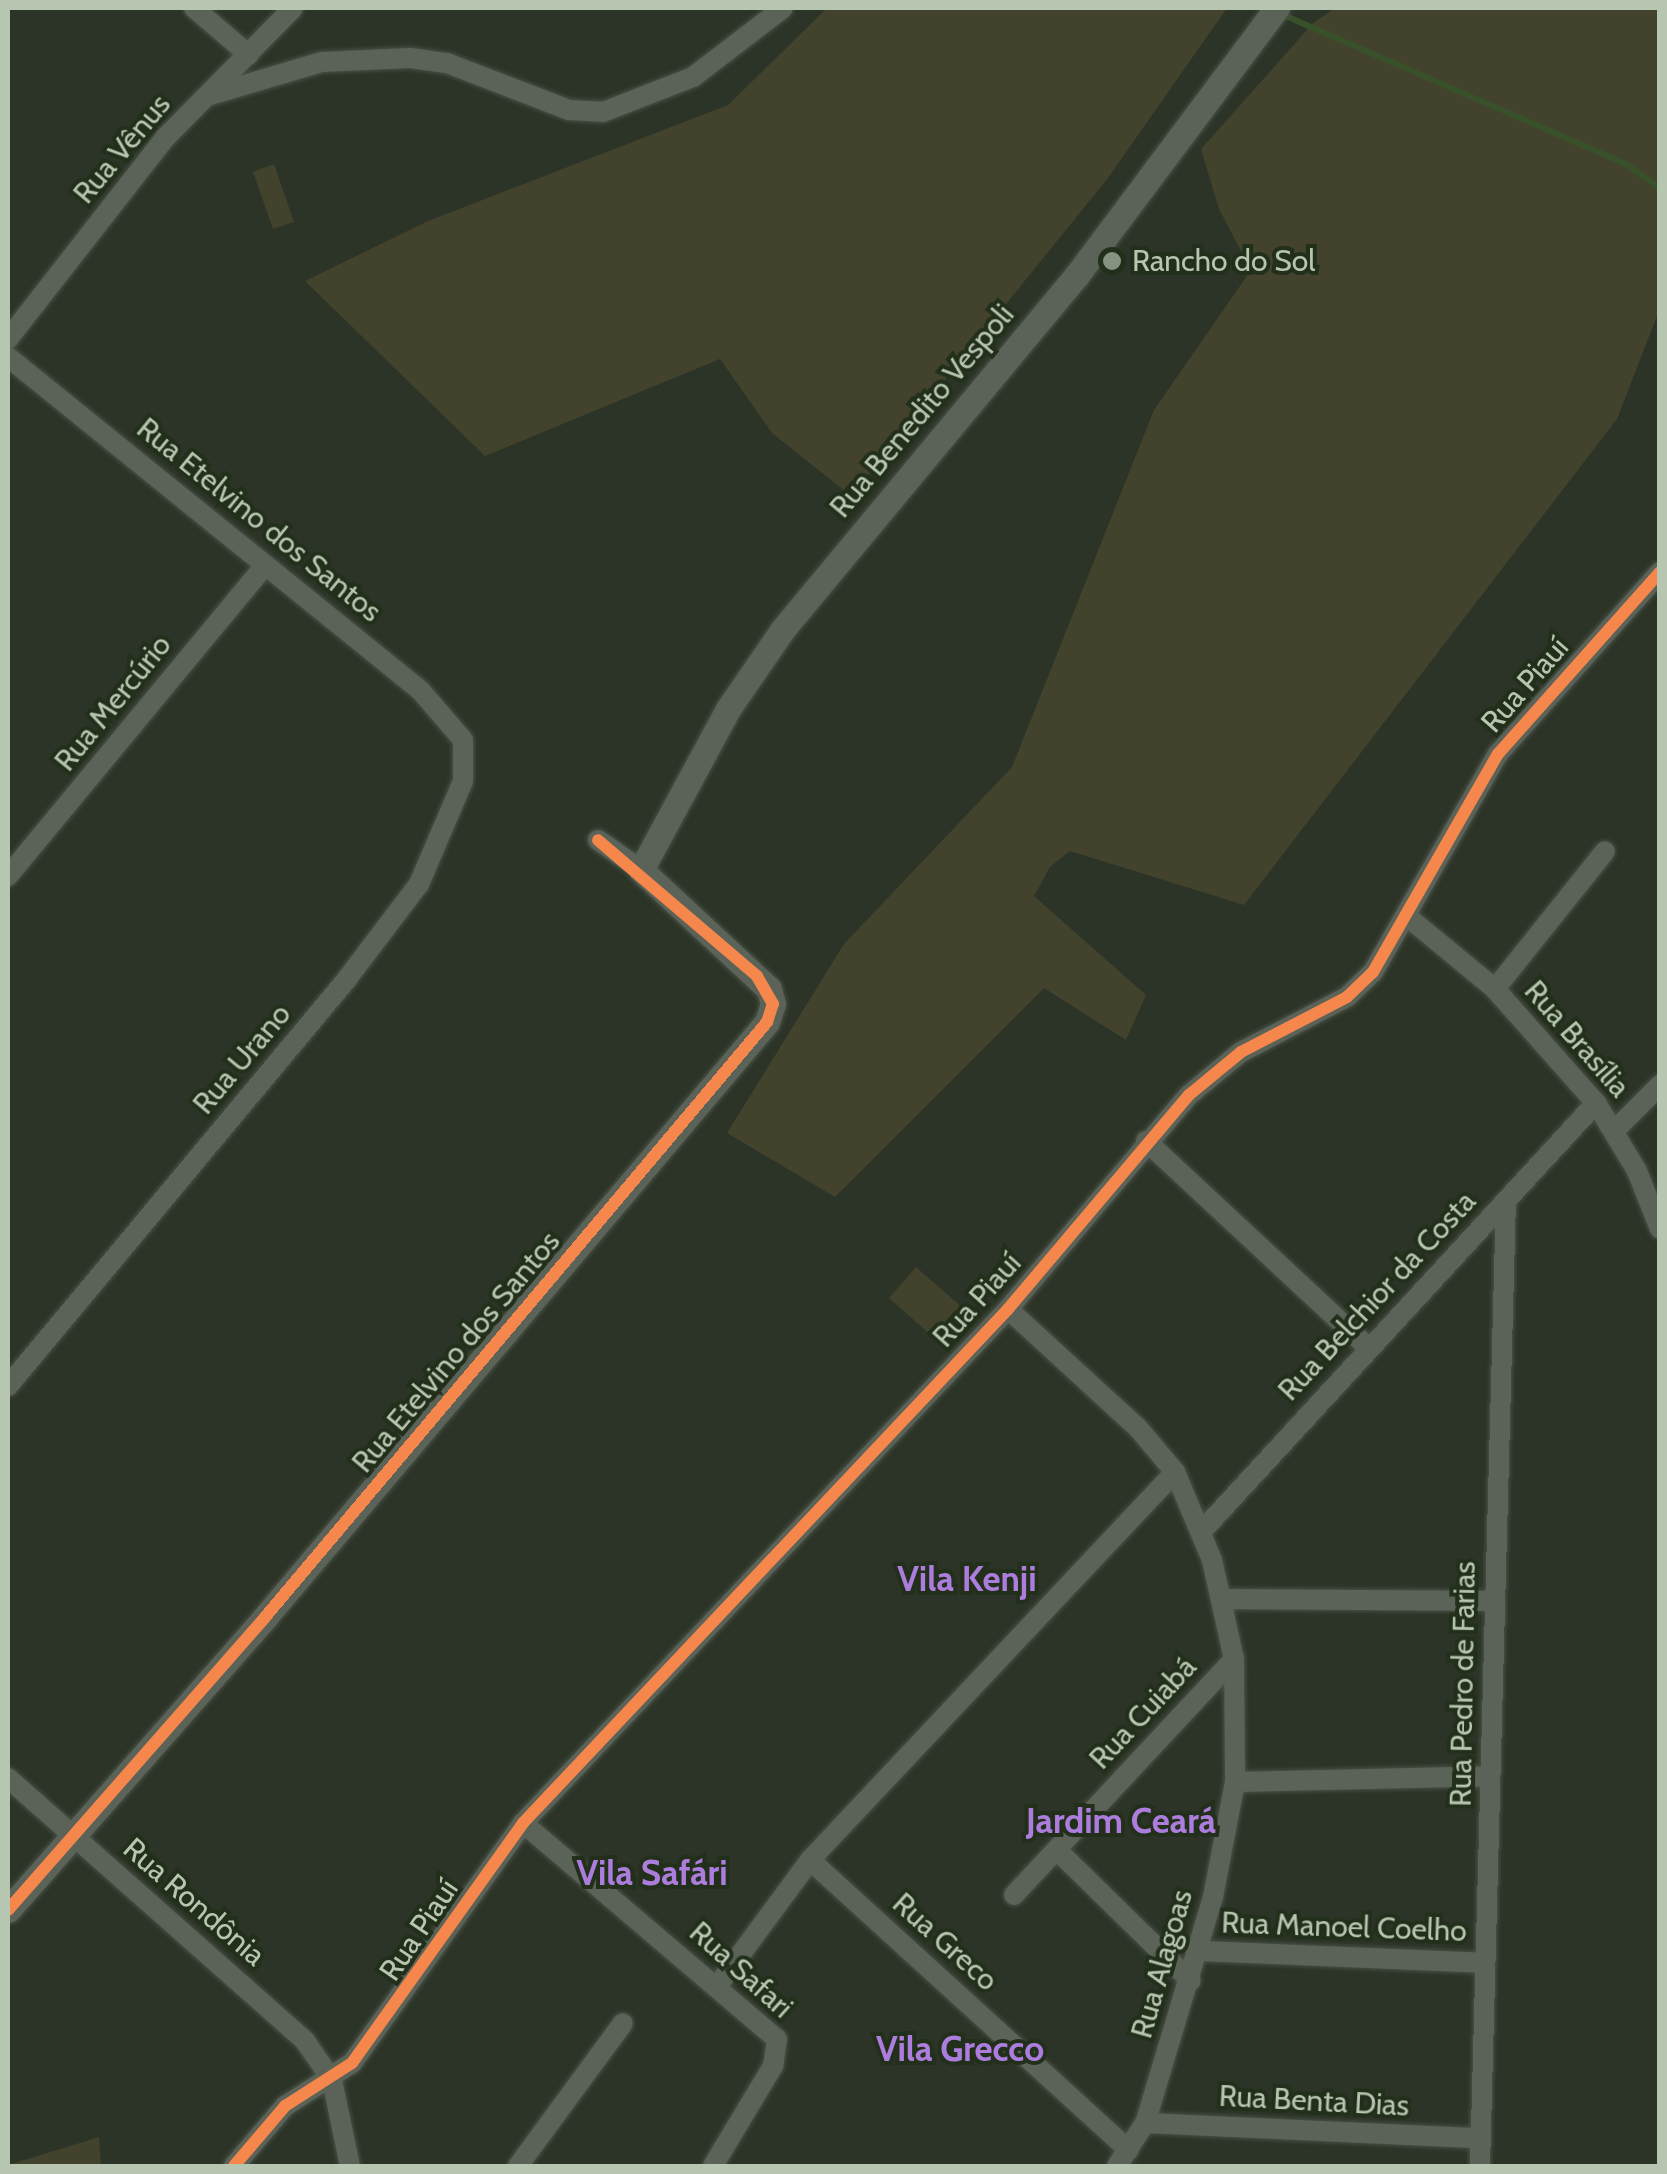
<!DOCTYPE html>
<meta charset="utf-8">
<style>
body{margin:0}
#map{position:relative;width:1667px;height:2174px;overflow:hidden;background:#2c3427;font-family:Cabin,sans-serif}
div>[style]{position:absolute}
.green>*{inset:0;background:#42422d}
.stream>*{height:6px;margin:-3px;padding:0 3px;transform-origin:3px;border-radius:3px;background:#39512b}
.roads{filter:drop-shadow(0 0 2px #484f45) drop-shadow(0 0 2px #484f45)}
.minor>*{height:20px;margin:-10px;padding:0 10px;transform-origin:10px;border-radius:10px;background:#5b6257}
.tertiary>*{height:25px;margin:-12.5px;padding:0 12.5px;transform-origin:12.5px;border-radius:12.5px;background:#5b6257}
.cycleway>*{height:12px;margin:-6px;padding:0 6px;transform-origin:6px;border-radius:6px;background:#f5874c}
.dots>*{width:28px;height:28px;translate:-50% -50%;box-sizing:border-box;border:5px solid #222f1a;border-radius:50%}
span{translate:-50% -50%;white-space:nowrap;text-align:center;line-height:1.15;-webkit-text-stroke:8px #222f1a;paint-order:stroke}
.street-label{font-size:30px;color:#b7c6b0}
.poi-label{font-size:30px;color:#b7c6b0}
.left{translate:0 -50%;text-align:left}
.quarter-label{font-size:35px;color:#ac7ddd;font-weight:700}
.frame{position:absolute;inset:0;border:10px solid #b7c6b0;pointer-events:none}
</style>
<div id="map">
<div class="green">
<div style="clip-path:polygon(827px 8px,1227px 8px,1108px 178px,851px 496px,772px 433px,720px 359px,485px 456px,305px 281px,428px 221px,728px 105px)"></div>
<div style="clip-path:polygon(1335px 8px,1659px 8px,1659px 311px,1617px 419px,1244px 905px,1070px 851px,1050px 867px,1034px 896px,1146px 995px,1126px 1040px,1044px 988px,835px 1197px,727px 1133px,844px 944px,1012px 767px,1154px 410px,1251px 270px,1219px 209px,1201px 149px,1313px 23px)"></div>
<div style="clip-path:polygon(274px 164px,294px 222px,273px 229px,253px 172px)"></div>
<div style="clip-path:polygon(916px 1267px,971px 1315px,943px 1346px,889px 1298px)"></div>
<div style="clip-path:polygon(99px 2137px,101px 2166px,8px 2166px,8px 2165px)"></div>
</div>
<div class="stream">
<div style="left:1288px;top:17px;width:366px;rotate:23.5deg"></div>
<div style="left:1624px;top:163px;width:44px;rotate:34.8deg"></div>
</div>
<div class="roads">
<div class="minor">
<div style="left:194px;top:8px;width:72px;rotate:40.5deg"></div>
<div style="left:207px;top:96px;width:120px;rotate:-16.5deg"></div>
<div style="left:322px;top:62px;width:88px;rotate:-2.6deg"></div>
<div style="left:410px;top:58px;width:37px;rotate:8deg"></div>
<div style="left:447px;top:63px;width:131px;rotate:21.1deg"></div>
<div style="left:569px;top:110px;width:34px;rotate:3deg"></div>
<div style="left:603px;top:112px;width:97px;rotate:-21.3deg"></div>
<div style="left:693px;top:77px;width:113px;rotate:-37.5deg"></div>
<div style="left:8px;top:339px;width:255px;rotate:-52deg"></div>
<div style="left:165px;top:138px;width:182px;rotate:-45.4deg"></div>
<div style="left:8px;top:357px;width:530px;rotate:38.95deg"></div>
<div style="left:420px;top:690px;width:66px;rotate:49.3deg"></div>
<div style="left:463px;top:740px;width:41px;rotate:90deg"></div>
<div style="left:463px;top:781px;width:112px;rotate:113.1deg"></div>
<div style="left:419px;top:884px;width:119px;rotate:127.2deg"></div>
<div style="left:347px;top:979px;width:530px;rotate:129.79deg"></div>
<div style="left:598px;top:840px;width:52px;rotate:34.9deg"></div>
<div style="left:8px;top:876px;width:402px;rotate:-50.4deg"></div>
<div style="left:1409px;top:918px;width:112px;rotate:39.5deg"></div>
<div style="left:1495px;top:989px;width:152px;rotate:48.5deg"></div>
<div style="left:1596px;top:1103px;width:79px;rotate:58.9deg"></div>
<div style="left:1637px;top:1171px;width:62px;rotate:68.4deg"></div>
<div style="left:1495px;top:989px;width:176px;rotate:-51.4deg"></div>
<div style="left:1615px;top:1130px;width:64px;rotate:-45deg"></div>
<div style="left:1146px;top:1141px;width:303px;rotate:42.9deg"></div>
<div style="left:1008px;top:1309px;width:176px;rotate:42.5deg"></div>
<div style="left:1138px;top:1428px;width:57px;rotate:49.9deg"></div>
<div style="left:1175px;top:1472px;width:95px;rotate:67.2deg"></div>
<div style="left:1212px;top:1560px;width:101px;rotate:77.5deg"></div>
<div style="left:1234px;top:1659px;width:123px;rotate:89.5deg"></div>
<div style="left:1235px;top:1782px;width:117px;rotate:100.8deg"></div>
<div style="left:1213px;top:1897px;width:236px;rotate:106.7deg"></div>
<div style="left:1145px;top:2123px;width:51px;rotate:123.1deg"></div>
<div style="left:1202px;top:1531px;width:582px;rotate:-47.37deg"></div>
<div style="left:1224px;top:1599px;width:271px;rotate:0.4deg"></div>
<div style="left:8px;top:1778px;width:397px;rotate:41.5deg"></div>
<div style="left:305px;top:2041px;width:47px;rotate:55.3deg"></div>
<div style="left:332px;top:2080px;width:88px;rotate:78.2deg"></div>
<div style="left:1235px;top:1782px;width:255px;rotate:-1.3deg"></div>
<div style="left:523px;top:1823px;width:333px;rotate:40.4deg"></div>
<div style="left:777px;top:2039px;width:27px;rotate:98deg"></div>
<div style="left:773px;top:2066px;width:117px;rotate:121deg"></div>
<div style="left:1057px;top:1850px;width:187px;rotate:44.4deg"></div>
<div style="left:810px;top:1860px;width:431px;rotate:42.3deg"></div>
<div style="left:1014px;top:1895px;width:323px;rotate:-47deg"></div>
<div style="left:1200px;top:1951px;width:285px;rotate:2.4deg"></div>
<div style="left:718px;top:1985px;width:155px;rotate:-53.6deg"></div>
<div style="left:810px;top:1860px;width:533px;rotate:-46.75deg"></div>
<div style="left:1145px;top:2123px;width:335px;rotate:2.6deg"></div>
<div style="left:234px;top:2166px;width:79px;rotate:-49.6deg"></div>
<div style="left:285px;top:2106px;width:80px;rotate:-32.7deg"></div>
<div style="left:352px;top:2063px;width:295px;rotate:-54.5deg"></div>
<div style="left:523px;top:1823px;width:707px;rotate:-46.66deg"></div>
<div style="left:1008px;top:1309px;width:280px;rotate:-49.8deg"></div>
<div style="left:1189px;top:1095px;width:67px;rotate:-39.6deg"></div>
<div style="left:1241px;top:1052px;width:119px;rotate:-27.4deg"></div>
<div style="left:1347px;top:997px;width:36px;rotate:-44deg"></div>
<div style="left:1373px;top:972px;width:251px;rotate:-60.2deg"></div>
<div style="left:1498px;top:754px;width:244px;rotate:-48.3deg"></div>
<div style="left:518px;top:2166px;width:177px;rotate:-53.7deg"></div>
<div style="left:1480px;top:2166px;width:964px;rotate:-88.46deg"></div>
</div>
<div class="tertiary">
<div style="left:8px;top:1910px;width:391px;rotate:-48.7deg"></div>
<div style="left:266px;top:1616px;width:777px;rotate:-49.85deg"></div>
<div style="left:767px;top:1022px;width:19px;rotate:-72deg"></div>
<div style="left:773px;top:1004px;width:16px;rotate:-105deg"></div>
<div style="left:769px;top:989px;width:175px;rotate:-137.1deg"></div>
<div style="left:641px;top:870px;width:183px;rotate:-61.6deg"></div>
<div style="left:728px;top:709px;width:97px;rotate:-55.5deg"></div>
<div style="left:783px;top:629px;width:460px;rotate:-50.3deg"></div>
<div style="left:1077px;top:275px;width:334px;rotate:-53.2deg"></div>
</div>
</div>
<div class="cycleway">
<div style="left:8px;top:1910px;width:391px;rotate:-48.7deg"></div>
<div style="left:266px;top:1616px;width:777px;rotate:-49.85deg"></div>
<div style="left:767px;top:1022px;width:19px;rotate:-72deg"></div>
<div style="left:773px;top:1004px;width:32px;rotate:-120deg"></div>
<div style="left:757px;top:976px;width:209px;rotate:-139.5deg"></div>
<div style="left:234px;top:2166px;width:79px;rotate:-49.6deg"></div>
<div style="left:285px;top:2106px;width:80px;rotate:-32.7deg"></div>
<div style="left:352px;top:2063px;width:295px;rotate:-54.5deg"></div>
<div style="left:523px;top:1823px;width:707px;rotate:-46.66deg"></div>
<div style="left:1008px;top:1309px;width:280px;rotate:-49.8deg"></div>
<div style="left:1189px;top:1095px;width:67px;rotate:-39.6deg"></div>
<div style="left:1241px;top:1052px;width:119px;rotate:-27.4deg"></div>
<div style="left:1347px;top:997px;width:36px;rotate:-44deg"></div>
<div style="left:1373px;top:972px;width:251px;rotate:-60.2deg"></div>
<div style="left:1498px;top:754px;width:244px;rotate:-48.3deg"></div>
</div>
<div class="dots">
<div style="left:1112px;top:261px;background:#869380"></div>
</div>
<div class="street-label">
<span style="left:122px;top:149px;rotate:-50deg">Rua Vênus</span>
<span style="left:922px;top:411px;rotate:-50deg">Rua Benedito Vespoli</span>
<span style="left:259px;top:520px;rotate:39deg">Rua Etelvino dos Santos</span>
<span style="left:1525px;top:685px;rotate:-49deg">Rua Piauí</span>
<span style="left:113px;top:703px;rotate:-51deg">Rua Mercúrio</span>
<span style="left:1577px;top:1039px;rotate:49deg">Rua Brasília</span>
<span style="left:242px;top:1059px;rotate:-50deg">Rua Urano</span>
<span style="left:1377px;top:1296px;rotate:-47deg">Rua Belchior da Costa</span>
<span style="left:977px;top:1300px;rotate:-48deg">Rua Piauí</span>
<span style="left:456px;top:1352px;rotate:-50deg">Rua Etelvino dos Santos</span>
<span style="left:1463px;top:1684px;rotate:-89deg">Rua Pedro de Farias</span>
<span style="left:1143px;top:1713px;rotate:-47deg">Rua Cuiabá</span>
<span style="left:194px;top:1902px;rotate:41deg">Rua Rondônia</span>
<span style="left:1344px;top:1927px;rotate:2deg">Rua Manoel Coelho</span>
<span style="left:419px;top:1930px;rotate:-56deg">Rua Piauí</span>
<span style="left:945px;top:1942px;rotate:42deg">Rua Greco</span>
<span style="left:1162px;top:1964px;rotate:-74deg">Rua Alagoas</span>
<span style="left:741px;top:1970px;rotate:42deg">Rua Safari</span>
<span style="left:1314px;top:2101px;rotate:3deg">Rua Benta Dias</span>
</div>
<div class="poi-label">
<span class="left" style="left:1132px;top:261px">Rancho do Sol</span>
</div>
<div class="quarter-label">
<span style="left:967px;top:1579px">Vila Kenji</span>
<span style="left:1121px;top:1821px">Jardim Ceará</span>
<span style="left:652px;top:1873px">Vila Safári</span>
<span style="left:960px;top:2049px">Vila Grecco</span>
</div>
<div class="frame"></div>
</div>
